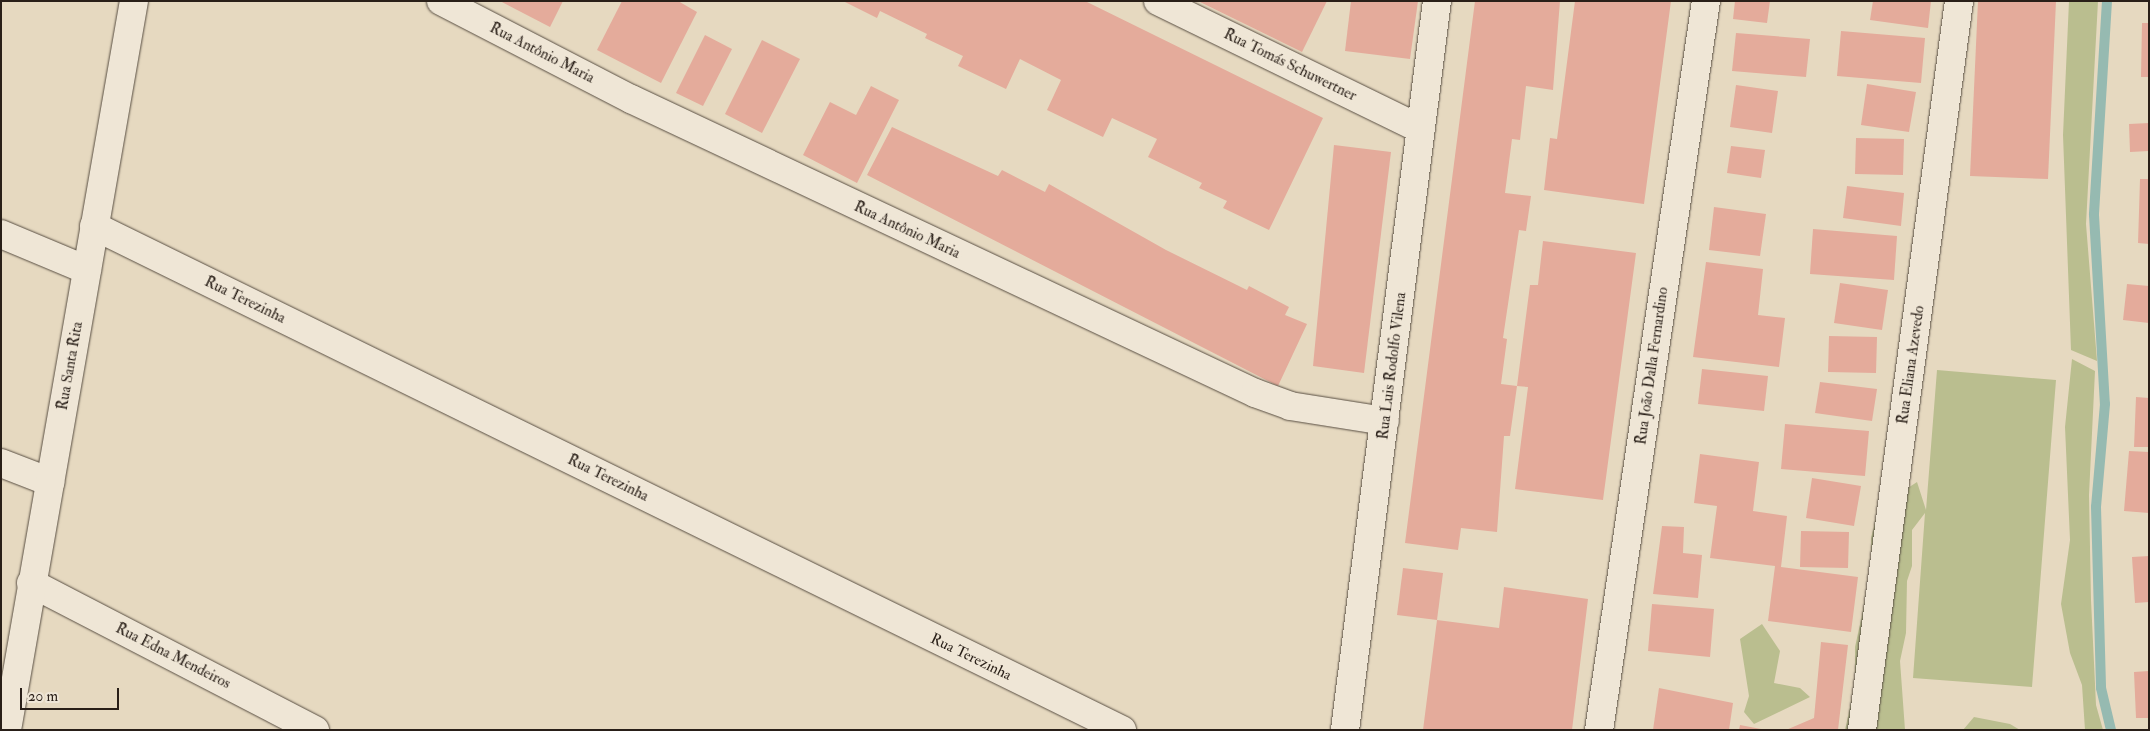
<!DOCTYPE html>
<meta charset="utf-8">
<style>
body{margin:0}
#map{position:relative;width:2150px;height:731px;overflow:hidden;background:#e6d9c0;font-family:"IM FELL Double Pica",serif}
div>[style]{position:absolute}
.green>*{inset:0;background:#babe8f}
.stream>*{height:10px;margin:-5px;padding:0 5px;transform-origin:5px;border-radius:5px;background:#96bab1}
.building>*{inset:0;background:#e4ab9b}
.roads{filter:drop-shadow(0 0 1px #584e42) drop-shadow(0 0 1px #584e42)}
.minor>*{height:28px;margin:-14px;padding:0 14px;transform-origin:14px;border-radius:14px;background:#efe6d6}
span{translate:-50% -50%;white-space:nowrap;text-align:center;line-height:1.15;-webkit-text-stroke:5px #efe6d6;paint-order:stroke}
.street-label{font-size:15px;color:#291f18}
.frame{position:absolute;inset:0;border:2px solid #291f18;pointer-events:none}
.scale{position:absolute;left:20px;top:688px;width:99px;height:22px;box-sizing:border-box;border:2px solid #291f18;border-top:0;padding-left:6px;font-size:15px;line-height:18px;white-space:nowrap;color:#291f18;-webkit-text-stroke:4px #efe6d6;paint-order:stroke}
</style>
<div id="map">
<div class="green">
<div style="clip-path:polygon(2069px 1px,2098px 1px,2086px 224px,2097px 361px,2071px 350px,2063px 135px)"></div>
<div style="clip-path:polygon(2072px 359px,2095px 371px,2089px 495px,2091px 600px,2096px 705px,2103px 730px,2085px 730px,2082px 685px,2070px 653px,2061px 604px,2070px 540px,2065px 427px)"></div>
<div style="clip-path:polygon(1937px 370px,2056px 380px,2032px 687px,1913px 678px,1925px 513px,1912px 530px,1912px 566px,1907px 581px,1906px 633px,1900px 661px,1905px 730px,1845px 730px,1855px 685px,1855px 647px,1872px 570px,1871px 538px,1879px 507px,1917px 482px,1926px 510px)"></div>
<div style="clip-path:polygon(1762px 624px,1780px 651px,1774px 683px,1800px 688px,1810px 697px,1754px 724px,1744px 712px,1749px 696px,1740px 639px)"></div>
<div style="clip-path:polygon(1974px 717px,2010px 724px,2020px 730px,1963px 730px)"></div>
</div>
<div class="stream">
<div style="left:2107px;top:1px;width:214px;rotate:93.5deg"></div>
<div style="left:2094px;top:215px;width:189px;rotate:86.7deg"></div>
<div style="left:2105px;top:404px;width:103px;rotate:95deg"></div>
<div style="left:2096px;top:507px;width:181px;rotate:88.4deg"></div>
<div style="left:2101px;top:688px;width:43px;rotate:76.6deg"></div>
</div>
<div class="building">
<div style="clip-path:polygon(500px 1px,563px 1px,550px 27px)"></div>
<div style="clip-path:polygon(622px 1px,678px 1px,697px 12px,661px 83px,597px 50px)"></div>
<div style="clip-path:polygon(843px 1px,1085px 1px,1323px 118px,1269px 230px,1223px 208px,1227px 201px,1199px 188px,1202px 183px,1148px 157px,1157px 139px,1112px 118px,1103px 137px,1047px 110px,1061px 80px,1020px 59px,1006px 89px,958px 66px,963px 56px,925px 38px,927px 34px,880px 11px,877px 18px)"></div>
<div style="clip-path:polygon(1198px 1px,1327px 1px,1302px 52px)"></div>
<div style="clip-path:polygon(1351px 1px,1418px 1px,1410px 59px,1345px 51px)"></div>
<div style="clip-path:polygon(1475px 1px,1560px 1px,1553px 90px,1526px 86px,1520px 140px,1512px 139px,1505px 193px,1531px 196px,1526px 231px,1519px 230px,1503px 338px,1507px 339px,1501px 384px,1517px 386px,1510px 436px,1504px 436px,1497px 532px,1461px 528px,1458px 550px,1405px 543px)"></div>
<div style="clip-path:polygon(1575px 1px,1671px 1px,1644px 204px,1544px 190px,1550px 138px,1557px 139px)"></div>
<div style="clip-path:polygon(1735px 1px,1770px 1px,1767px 23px,1733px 19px)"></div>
<div style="clip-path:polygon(1873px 1px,1931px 1px,1928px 28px,1870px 20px)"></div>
<div style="clip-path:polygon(1978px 1px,2056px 1px,2048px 179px,1970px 176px)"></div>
<div style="clip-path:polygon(2142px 23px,2149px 23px,2149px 77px,2141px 77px)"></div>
<div style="clip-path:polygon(1841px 31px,1925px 38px,1921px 83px,1837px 76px)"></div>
<div style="clip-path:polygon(1736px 33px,1810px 39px,1806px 77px,1732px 71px)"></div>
<div style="clip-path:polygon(705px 35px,732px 49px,703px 106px,676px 93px)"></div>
<div style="clip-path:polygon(762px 40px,800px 59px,762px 133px,725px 114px)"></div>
<div style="clip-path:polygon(1867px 84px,1916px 92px,1909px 132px,1861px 125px)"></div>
<div style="clip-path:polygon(1736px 85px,1778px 91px,1772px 133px,1730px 127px)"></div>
<div style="clip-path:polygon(871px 86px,899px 100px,857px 183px,803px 155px,830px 102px,856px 115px)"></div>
<div style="clip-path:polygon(2149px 123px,2149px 151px,2130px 152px,2129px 124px)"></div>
<div style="clip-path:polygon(892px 127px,998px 176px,1002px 170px,1045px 192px,1049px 184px,1166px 250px,1247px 290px,1249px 286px,1289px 307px,1285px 315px,1307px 324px,1278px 386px,867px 175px)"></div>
<div style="clip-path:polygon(1856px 138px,1904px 139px,1903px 175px,1855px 174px)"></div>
<div style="clip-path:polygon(1334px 145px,1391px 152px,1364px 373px,1313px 366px)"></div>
<div style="clip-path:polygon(1731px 146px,1765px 150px,1761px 178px,1727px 173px)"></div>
<div style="clip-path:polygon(2140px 179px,2149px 179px,2149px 244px,2138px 243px)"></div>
<div style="clip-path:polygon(1847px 186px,1904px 193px,1901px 226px,1843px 218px)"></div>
<div style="clip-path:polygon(1714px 207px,1766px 214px,1760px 256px,1709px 250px)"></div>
<div style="clip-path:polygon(1813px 229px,1897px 236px,1894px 280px,1810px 274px)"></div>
<div style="clip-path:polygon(1543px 241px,1636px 253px,1603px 500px,1515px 489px,1528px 387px,1517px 386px,1530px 285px,1538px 285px)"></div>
<div style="clip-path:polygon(1706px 262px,1763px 269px,1758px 315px,1785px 318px,1779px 367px,1693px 357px)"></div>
<div style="clip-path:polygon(1840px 283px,1888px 290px,1882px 330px,1834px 323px)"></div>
<div style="clip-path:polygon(2127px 284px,2149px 286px,2149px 323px,2123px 320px)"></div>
<div style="clip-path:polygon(1829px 336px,1877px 337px,1876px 373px,1828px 372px)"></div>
<div style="clip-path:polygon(1702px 369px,1768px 376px,1764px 411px,1698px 404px)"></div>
<div style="clip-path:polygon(1820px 382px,1877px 389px,1872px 421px,1815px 413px)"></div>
<div style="clip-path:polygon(2136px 397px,2149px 398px,2149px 447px,2134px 447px)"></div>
<div style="clip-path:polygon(1785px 424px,1869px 431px,1865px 476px,1781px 469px)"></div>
<div style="clip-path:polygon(2129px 451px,2149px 452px,2149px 513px,2124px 511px)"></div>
<div style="clip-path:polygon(1700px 454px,1759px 462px,1753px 511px,1787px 516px,1781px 567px,1858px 577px,1851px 632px,1768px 621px,1775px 566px,1710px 558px,1717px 506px,1694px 503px)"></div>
<div style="clip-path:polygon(1812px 478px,1861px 486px,1854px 526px,1806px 518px)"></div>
<div style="clip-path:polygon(1662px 526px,1684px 527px,1683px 553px,1702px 555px,1698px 598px,1653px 594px)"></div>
<div style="clip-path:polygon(1801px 531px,1849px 532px,1848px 568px,1800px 567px)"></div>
<div style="clip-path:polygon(2149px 556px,2149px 602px,2135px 603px,2132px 557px)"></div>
<div style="clip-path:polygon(1403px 568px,1443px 573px,1437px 620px,1397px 615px)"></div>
<div style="clip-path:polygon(1504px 587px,1588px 599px,1572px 730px,1423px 730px,1437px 620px,1499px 628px)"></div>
<div style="clip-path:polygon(1652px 604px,1714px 609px,1710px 657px,1648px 651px)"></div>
<div style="clip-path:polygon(1821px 642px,1848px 645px,1838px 730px,1786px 730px,1814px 718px)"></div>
<div style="clip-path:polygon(2149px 671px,2149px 718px,2136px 718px,2134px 672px)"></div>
<div style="clip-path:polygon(1659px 688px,1733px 703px,1729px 730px,1653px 730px)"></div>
<div style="clip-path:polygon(1740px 725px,1761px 729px,1761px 730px,1739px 730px)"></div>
</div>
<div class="roads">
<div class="minor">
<div style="left:441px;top:1px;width:214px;rotate:27.3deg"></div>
<div style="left:631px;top:99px;width:690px;rotate:25.23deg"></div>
<div style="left:1255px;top:393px;width:37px;rotate:20deg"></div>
<div style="left:1290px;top:406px;width:96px;rotate:9deg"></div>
<div style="left:1158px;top:1px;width:292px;rotate:26deg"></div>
<div style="left:94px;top:226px;width:1145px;rotate:26.12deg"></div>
<div style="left:1px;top:234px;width:93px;rotate:22.7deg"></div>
<div style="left:1px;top:463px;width:53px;rotate:21.2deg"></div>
<div style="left:31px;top:583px;width:320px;rotate:27.4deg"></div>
<div style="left:7px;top:730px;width:740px;rotate:-80.12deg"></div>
<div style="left:1345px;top:730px;width:735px;rotate:-82.81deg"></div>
<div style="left:1599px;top:730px;width:737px;rotate:-81.65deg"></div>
<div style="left:1862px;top:730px;width:735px;rotate:-82.42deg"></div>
</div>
</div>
<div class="street-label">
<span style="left:542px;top:53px;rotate:27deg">Rua Antônio Maria</span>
<span style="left:1290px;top:65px;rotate:26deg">Rua Tomás Schuwertner</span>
<span style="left:907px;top:230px;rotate:25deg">Rua Antônio Maria</span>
<span style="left:245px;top:300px;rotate:26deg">Rua Terezinha</span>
<span style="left:1911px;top:365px;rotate:-82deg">Rua Eliana Azevedo</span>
<span style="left:70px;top:366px;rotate:-80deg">Rua Santa Rita</span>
<span style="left:1392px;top:366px;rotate:-83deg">Rua Luis Rodolfo Vilena</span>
<span style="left:1652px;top:366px;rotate:-82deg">Rua João Dalla Fernardino</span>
<span style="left:608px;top:478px;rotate:26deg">Rua Terezinha</span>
<span style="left:173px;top:656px;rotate:27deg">Rua Edna Mendeiros</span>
<span style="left:971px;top:657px;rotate:26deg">Rua Terezinha</span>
</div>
<div class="frame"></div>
<div class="scale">20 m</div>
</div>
